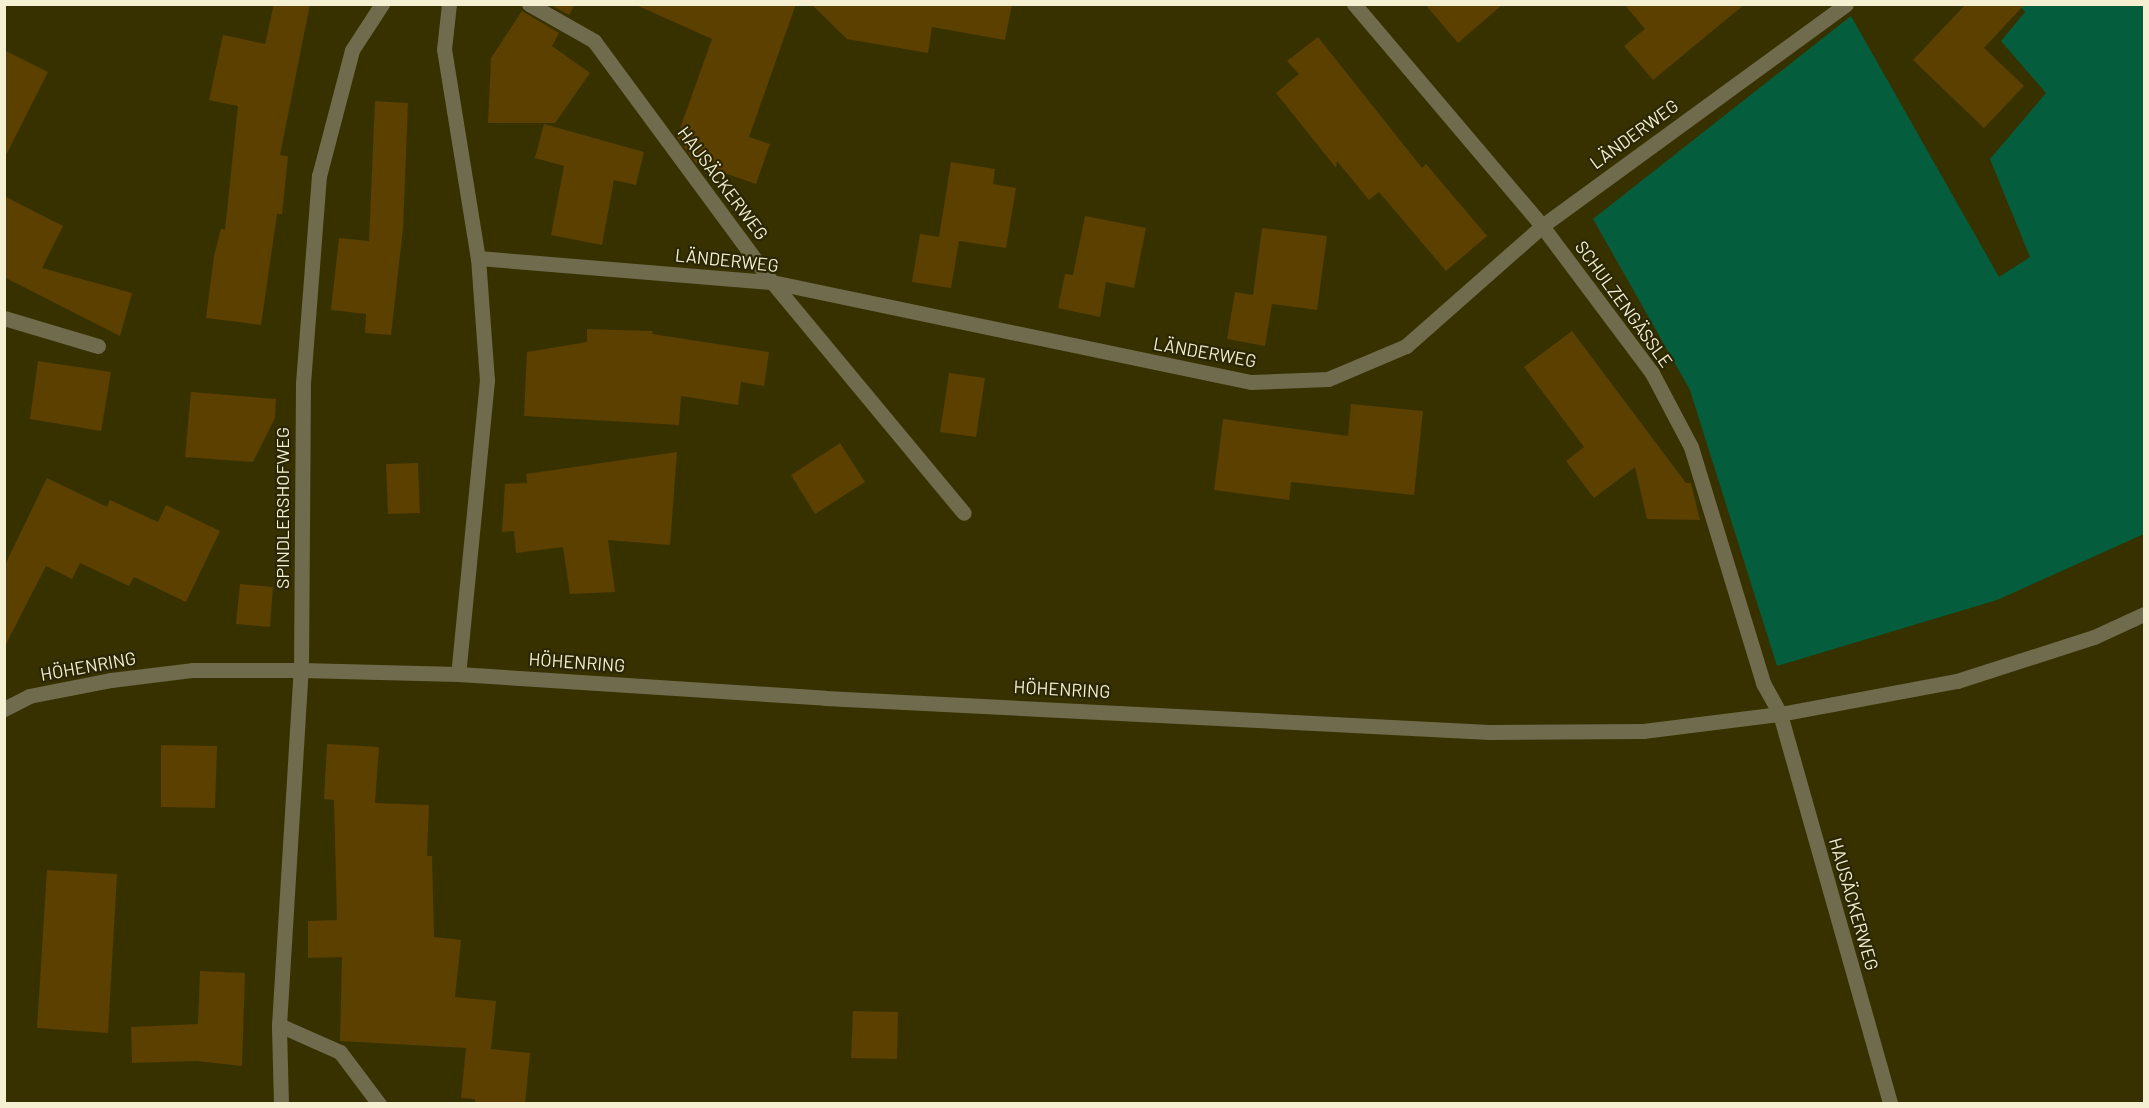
<!DOCTYPE html>
<meta charset="utf-8">
<style>
body{margin:0}
#map{position:relative;width:2149px;height:1108px;overflow:hidden;background:#373100;font-family:Barlow,sans-serif}
div>[style]{position:absolute}
.green>*{inset:0;background:#045e3e}
.building>*{inset:0;background:#5b4000}
.minor>*{height:15px;margin:-7.5px;padding:0 7.5px;transform-origin:7.5px;border-radius:7.5px;background:#6f6b4c}
span{translate:-50% -50%;white-space:nowrap;text-align:center;line-height:1.15;-webkit-text-stroke:4.5px #2b2706;paint-order:stroke}
.street-label{font-size:18px;color:#f4f0d1}
.frame{position:absolute;inset:0;border:6px solid #f4f0d1;pointer-events:none}
</style>
<div id="map">
<div class="green">
<div style="clip-path:polygon(2019px 5px,2144px 5px,2144px 534px,1997px 600px,1777px 666px,1690px 390px,1593px 219px,1851px 16px,1999px 277px,2030px 257px,1990px 159px,2046px 93px,2001px 41px,2025px 12px)"></div>
</div>
<div class="building">
<div style="clip-path:polygon(274px 4px,310px 4px,280px 155px,288px 156px,282px 214px,277px 214px,261px 325px,206px 318px,214px 256px,221px 229px,225px 230px,238px 106px,209px 100px,223px 35px,265px 44px)"></div>
<div style="clip-path:polygon(550px 4px,575px 4px,569px 15px)"></div>
<div style="clip-path:polygon(634px 4px,796px 4px,749px 137px,770px 144px,756px 184px,696px 163px,677px 137px,712px 39px)"></div>
<div style="clip-path:polygon(811px 4px,1012px 4px,1005px 40px,932px 27px,928px 53px,847px 39px)"></div>
<div style="clip-path:polygon(1425px 4px,1503px 4px,1458px 43px)"></div>
<div style="clip-path:polygon(1624px 4px,1745px 4px,1653px 80px,1624px 46px,1645px 29px)"></div>
<div style="clip-path:polygon(1966px 4px,2025px 4px,1984px 48px,2024px 86px,1984px 128px,1913px 60px)"></div>
<div style="clip-path:polygon(522px 11px,559px 33px,552px 46px,590px 73px,555px 123px,488px 123px,491px 58px)"></div>
<div style="clip-path:polygon(1318px 37px,1422px 168px,1426px 164px,1487px 236px,1446px 271px,1379px 192px,1369px 200px,1337px 161px,1336px 168px,1276px 93px,1299px 74px,1287px 61px)"></div>
<div style="clip-path:polygon(4px 50px,48px 72px,4px 159px)"></div>
<div style="clip-path:polygon(375px 101px,408px 103px,403px 229px,391px 335px,365px 333px,366px 314px,331px 310px,339px 238px,369px 241px)"></div>
<div style="clip-path:polygon(544px 124px,644px 152px,636px 185px,614px 180px,602px 245px,551px 235px,564px 166px,535px 158px)"></div>
<div style="clip-path:polygon(951px 162px,995px 169px,993px 184px,1016px 188px,1006px 248px,959px 241px,951px 288px,912px 282px,920px 234px,939px 237px)"></div>
<div style="clip-path:polygon(4px 196px,63px 226px,42px 268px,132px 293px,120px 336px,4px 277px)"></div>
<div style="clip-path:polygon(1085px 216px,1146px 228px,1134px 288px,1106px 282px,1100px 317px,1058px 308px,1065px 274px,1073px 275px)"></div>
<div style="clip-path:polygon(1262px 228px,1327px 236px,1317px 310px,1272px 304px,1265px 346px,1227px 339px,1235px 292px,1253px 295px)"></div>
<div style="clip-path:polygon(587px 329px,653px 331px,652px 334px,769px 352px,764px 386px,741px 382px,738px 405px,681px 396px,679px 425px,524px 416px,527px 352px,587px 342px)"></div>
<div style="clip-path:polygon(1572px 331px,1686px 483px,1691px 483px,1700px 520px,1647px 519px,1635px 467px,1594px 498px,1566px 461px,1584px 447px,1524px 367px)"></div>
<div style="clip-path:polygon(38px 361px,111px 372px,101px 431px,30px 419px)"></div>
<div style="clip-path:polygon(949px 373px,985px 378px,976px 437px,940px 432px)"></div>
<div style="clip-path:polygon(191px 392px,276px 399px,275px 418px,253px 462px,185px 457px)"></div>
<div style="clip-path:polygon(1351px 404px,1423px 411px,1414px 495px,1291px 482px,1289px 500px,1214px 490px,1223px 419px,1348px 436px)"></div>
<div style="clip-path:polygon(840px 443px,865px 482px,815px 514px,791px 475px)"></div>
<div style="clip-path:polygon(677px 452px,670px 545px,608px 540px,615px 592px,570px 594px,563px 547px,516px 553px,514px 531px,502px 532px,505px 484px,527px 483px,526px 474px)"></div>
<div style="clip-path:polygon(418px 463px,420px 513px,388px 514px,386px 464px)"></div>
<div style="clip-path:polygon(47px 478px,107px 507px,110px 500px,158px 522px,166px 505px,220px 531px,186px 602px,134px 577px,129px 586px,80px 563px,72px 579px,46px 566px,4px 648px,4px 567px)"></div>
<div style="clip-path:polygon(240px 584px,273px 587px,270px 627px,236px 624px)"></div>
<div style="clip-path:polygon(327px 744px,379px 747px,375px 803px,429px 805px,427px 856px,432px 856px,434px 937px,461px 940px,455px 997px,496px 1001px,491px 1049px,530px 1053px,525px 1104px,475px 1104px,475px 1099px,461px 1098px,466px 1048px,340px 1041px,342px 957px,308px 958px,308px 921px,337px 920px,334px 800px,324px 799px)"></div>
<div style="clip-path:polygon(161px 745px,217px 746px,215px 808px,161px 807px)"></div>
<div style="clip-path:polygon(47px 870px,117px 874px,108px 1033px,37px 1028px)"></div>
<div style="clip-path:polygon(200px 971px,245px 973px,242px 1066px,196px 1061px,132px 1063px,131px 1027px,198px 1024px)"></div>
<div style="clip-path:polygon(853px 1011px,898px 1012px,897px 1059px,851px 1058px)"></div>
</div>
<div class="minor">
<div style="left:449px;top:4px;width:45px;rotate:96.3deg"></div>
<div style="left:444px;top:49px;width:212px;rotate:80.8deg"></div>
<div style="left:478px;top:258px;width:122px;rotate:85.8deg"></div>
<div style="left:487px;top:380px;width:295px;rotate:95.6deg"></div>
<div style="left:529px;top:4px;width:75px;rotate:29.6deg"></div>
<div style="left:594px;top:41px;width:300px;rotate:53.6deg"></div>
<div style="left:772px;top:282px;width:300px;rotate:50.3deg"></div>
<div style="left:1354px;top:4px;width:291px;rotate:49.7deg"></div>
<div style="left:1542px;top:226px;width:184px;rotate:53.2deg"></div>
<div style="left:1652px;top:373px;width:84px;rotate:62.2deg"></div>
<div style="left:1691px;top:447px;width:247px;rotate:73deg"></div>
<div style="left:1763px;top:683px;width:35px;rotate:61deg"></div>
<div style="left:1780px;top:714px;width:405px;rotate:74.2deg"></div>
<div style="left:478px;top:258px;width:295px;rotate:4.7deg"></div>
<div style="left:772px;top:282px;width:489px;rotate:11.8deg"></div>
<div style="left:1251px;top:382px;width:77px;rotate:-2.2deg"></div>
<div style="left:1328px;top:379px;width:85px;rotate:-22.9deg"></div>
<div style="left:1406px;top:346px;width:181px;rotate:-41.4deg"></div>
<div style="left:1542px;top:226px;width:376px;rotate:-36.1deg"></div>
<div style="left:4px;top:318px;width:98px;rotate:16.6deg"></div>
<div style="left:4px;top:709px;width:28px;rotate:-27deg"></div>
<div style="left:29px;top:696px;width:84px;rotate:-11deg"></div>
<div style="left:111px;top:680px;width:83px;rotate:-7deg"></div>
<div style="left:193px;top:670px;width:108px"></div>
<div style="left:301px;top:670px;width:157px;rotate:1.5deg"></div>
<div style="left:458px;top:674px;width:368px;rotate:3.7deg"></div>
<div style="left:825px;top:698px;width:665px;rotate:2.93deg"></div>
<div style="left:1489px;top:732px;width:154px;rotate:-0.4deg"></div>
<div style="left:1643px;top:731px;width:138px;rotate:-7.1deg"></div>
<div style="left:1780px;top:714px;width:180px;rotate:-10.6deg"></div>
<div style="left:1957px;top:681px;width:144px;rotate:-17.8deg"></div>
<div style="left:2094px;top:637px;width:55px;rotate:-24.7deg"></div>
<div style="left:279px;top:1025px;width:67px;rotate:23.9deg"></div>
<div style="left:340px;top:1052px;width:65px;rotate:53.1deg"></div>
<div style="left:281px;top:1104px;width:79px;rotate:-91.5deg"></div>
<div style="left:279px;top:1025px;width:356px;rotate:-86.5deg"></div>
<div style="left:301px;top:670px;width:287px;rotate:-89.6deg"></div>
<div style="left:303px;top:383px;width:208px;rotate:-85.6deg"></div>
<div style="left:319px;top:176px;width:130px;rotate:-75.3deg"></div>
<div style="left:352px;top:50px;width:55px;rotate:-56.9deg"></div>
</div>
<div class="street-label">
<span style="left:1634px;top:134px;rotate:-36deg">LÄNDERWEG</span>
<span style="left:723px;top:183px;rotate:53deg">HAUSÄCKERWEG</span>
<span style="left:727px;top:260px;rotate:6deg">LÄNDERWEG</span>
<span style="left:1624px;top:304px;rotate:54deg">SCHULZENGÄSSLE</span>
<span style="left:1205px;top:352px;rotate:10deg">LÄNDERWEG</span>
<span style="left:282px;top:508px;rotate:-90deg">SPINDLERSHOFWEG</span>
<span style="left:577px;top:662px;rotate:4deg">HÖHENRING</span>
<span style="left:88px;top:666px;rotate:-10deg">HÖHENRING</span>
<span style="left:1062px;top:689px;rotate:3deg">HÖHENRING</span>
<span style="left:1854px;top:904px;rotate:74deg">HAUSÄCKERWEG</span>
</div>
<div class="frame"></div>
</div>
